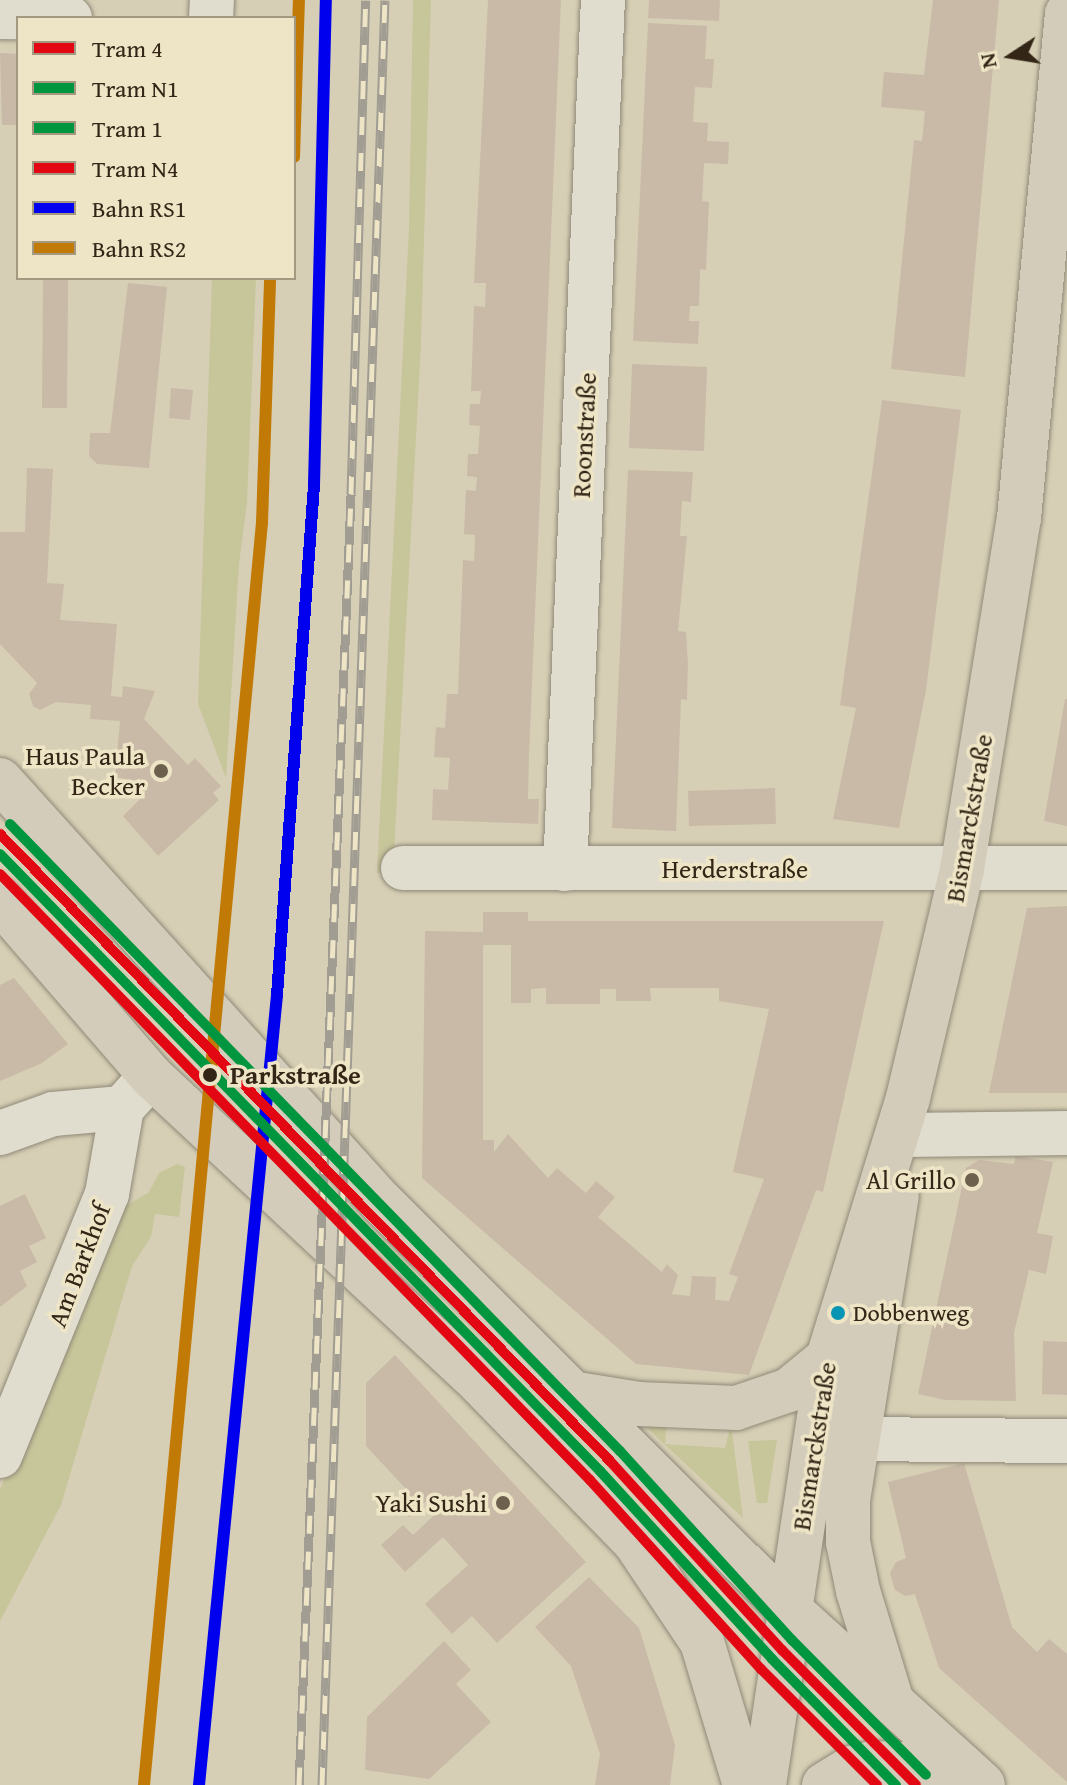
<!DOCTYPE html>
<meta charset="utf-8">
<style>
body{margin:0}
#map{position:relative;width:1067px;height:1785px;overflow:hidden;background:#d7cfb5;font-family:"Gentium Book Plus",serif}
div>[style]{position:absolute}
.green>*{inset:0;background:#c7c59a}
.building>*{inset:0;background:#c9baa7}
.roads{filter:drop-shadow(0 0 2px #8f8978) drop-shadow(0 0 2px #8f8978)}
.minor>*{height:44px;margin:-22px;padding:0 22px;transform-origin:22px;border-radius:22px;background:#e0dcce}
.major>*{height:44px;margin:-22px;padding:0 22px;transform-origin:22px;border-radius:22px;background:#d4ccba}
.rail>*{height:9px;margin-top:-4.5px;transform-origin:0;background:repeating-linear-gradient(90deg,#eee5c6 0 18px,#a19d92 0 36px);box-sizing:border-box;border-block:2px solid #a19d92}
.rail-1>*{height:12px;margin:-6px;padding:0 6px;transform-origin:6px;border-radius:6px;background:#00e}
.rail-2>*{height:12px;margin:-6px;padding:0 6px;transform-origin:6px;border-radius:6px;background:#c27a07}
.tram-1>*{height:10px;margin:-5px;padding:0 5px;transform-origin:5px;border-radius:5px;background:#e30613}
.tram-2>*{height:10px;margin:-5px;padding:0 5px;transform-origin:5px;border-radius:5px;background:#009640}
.tram-3>*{height:10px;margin:-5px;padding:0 5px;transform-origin:5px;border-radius:5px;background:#009640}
.tram-4>*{height:10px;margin:-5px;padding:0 5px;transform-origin:5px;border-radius:5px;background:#e30613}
.dots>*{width:22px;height:22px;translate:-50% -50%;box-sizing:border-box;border:4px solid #eee5c6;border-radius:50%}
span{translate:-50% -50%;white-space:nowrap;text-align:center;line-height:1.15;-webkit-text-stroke:7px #eee5c6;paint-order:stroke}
.bus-label{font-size:24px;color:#342617}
.left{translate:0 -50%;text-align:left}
.street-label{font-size:26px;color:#342617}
.poi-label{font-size:26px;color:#342617}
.right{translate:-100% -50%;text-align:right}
.stop-label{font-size:26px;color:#342617;font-weight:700}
.legend{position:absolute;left:16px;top:16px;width:280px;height:264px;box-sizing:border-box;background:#eee5c6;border:2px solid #a49980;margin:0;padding:10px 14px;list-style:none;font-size:24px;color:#342617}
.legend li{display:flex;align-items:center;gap:16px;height:40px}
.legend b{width:40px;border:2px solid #a49980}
.north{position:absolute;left:971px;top:16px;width:80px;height:80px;-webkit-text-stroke:6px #eee5c6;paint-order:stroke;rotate:258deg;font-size:22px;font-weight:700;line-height:32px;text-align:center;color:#342617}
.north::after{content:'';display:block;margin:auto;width:28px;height:36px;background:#342617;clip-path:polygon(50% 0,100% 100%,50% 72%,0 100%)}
</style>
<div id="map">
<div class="green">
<div style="clip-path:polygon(413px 0,431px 0,421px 343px,393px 873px,377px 873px,409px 228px)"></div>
<div style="clip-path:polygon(212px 278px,256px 278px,247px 503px,239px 564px,226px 778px,198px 704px)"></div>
<div style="clip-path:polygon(177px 1164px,185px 1167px,179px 1217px,155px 1214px,151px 1237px,132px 1266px,61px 1505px,0 1621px,0 1489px,126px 1206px,149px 1192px,159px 1173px)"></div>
<div style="clip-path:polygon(667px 1420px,665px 1444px,725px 1448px,731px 1424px,743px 1518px,640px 1421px)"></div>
<div style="clip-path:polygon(777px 1440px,767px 1503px,757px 1503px,748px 1441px)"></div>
</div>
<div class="building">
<div style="clip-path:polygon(488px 0,561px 0,529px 754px,528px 799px,539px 799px,538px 824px,432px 820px,433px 789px,448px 790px,450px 758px,434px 757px,436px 727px,445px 728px,447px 694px,458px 694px,463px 560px,474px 561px,475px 535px,464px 534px,466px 490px,476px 491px,477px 477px,467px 476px,468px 454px,478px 454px,480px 426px,469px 425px,470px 404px,480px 404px,481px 391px,471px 391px,474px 306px,485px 307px,486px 283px,474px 283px)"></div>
<div style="clip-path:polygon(649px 0,720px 0,719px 21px,648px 18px)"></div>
<div style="clip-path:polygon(933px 0,999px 0,965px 377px,891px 369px,914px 140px,922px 141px,925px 111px,881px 107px,884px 72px,924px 75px)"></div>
<div style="clip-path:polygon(648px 23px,707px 26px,705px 59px,714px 59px,712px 88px,695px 87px,693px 122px,708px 123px,707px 141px,729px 142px,728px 164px,704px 163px,702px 201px,709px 202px,706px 270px,700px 269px,699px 306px,690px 306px,689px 321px,699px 321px,698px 344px,633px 341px)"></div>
<div style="clip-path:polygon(0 53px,18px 54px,18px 125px,2px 125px)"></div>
<div style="clip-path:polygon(43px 278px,68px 278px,67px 408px,42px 408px)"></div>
<div style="clip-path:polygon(128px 283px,167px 287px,149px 468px,97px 464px,89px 456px,90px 433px,110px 433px)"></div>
<div style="clip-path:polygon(632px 364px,707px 367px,704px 451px,629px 448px)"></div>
<div style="clip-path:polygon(171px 388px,193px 390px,190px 420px,169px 418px)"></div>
<div style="clip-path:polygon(882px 400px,961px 410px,926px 690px,899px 828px,833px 819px,856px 708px,840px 705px)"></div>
<div style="clip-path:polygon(27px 468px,53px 469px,47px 583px,64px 584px,60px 620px,117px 624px,111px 696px,122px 697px,123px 686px,155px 691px,144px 719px,188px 765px,195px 758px,221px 786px,213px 793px,219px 800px,158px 856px,123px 816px,144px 795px,130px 780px,115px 777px,120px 721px,90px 719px,91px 705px,56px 702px,40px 710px,33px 706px,29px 694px,37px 683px,0 644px,0 532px,25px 532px)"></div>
<div style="clip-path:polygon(628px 470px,693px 472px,691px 502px,682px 501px,680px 536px,687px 536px,678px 631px,686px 632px,688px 664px,687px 700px,681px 699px,676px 831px,612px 828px)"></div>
<div style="clip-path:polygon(1065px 699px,1067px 699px,1067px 826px,1044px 821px)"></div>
<div style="clip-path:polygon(775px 788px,776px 824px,689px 826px,688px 791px)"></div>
<div style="clip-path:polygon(1067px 906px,1067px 1093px,989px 1093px,1027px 908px)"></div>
<div style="clip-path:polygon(evenodd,483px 912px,528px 912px,528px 921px,884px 921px,823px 1192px,816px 1190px,749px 1375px,636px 1364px,422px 1178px,425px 931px,483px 932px,483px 912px,483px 945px,511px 945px,511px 1003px,531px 1003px,531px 989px,546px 988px,546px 1004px,600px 1004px,600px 989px,616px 989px,616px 1001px,651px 1001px,650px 988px,719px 988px,719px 1001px,769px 1009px,733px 1172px,764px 1179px,729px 1274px,738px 1277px,729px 1301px,715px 1300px,716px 1277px,692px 1276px,690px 1296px,672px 1294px,678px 1275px,667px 1264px,662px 1272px,598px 1217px,615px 1197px,596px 1181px,586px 1193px,557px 1168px,548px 1178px,508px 1134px,494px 1152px,494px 1140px,483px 1140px,483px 945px)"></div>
<div style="clip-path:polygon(14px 978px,68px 1044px,42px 1063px,0 1081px,0 985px)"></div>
<div style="clip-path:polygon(1016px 1156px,1053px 1162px,1037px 1233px,1053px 1236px,1046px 1274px,1029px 1270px,1014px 1333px,1016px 1401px,945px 1400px,918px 1394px,966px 1168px,979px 1160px,1014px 1164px)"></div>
<div style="clip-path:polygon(25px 1194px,46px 1238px,29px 1246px,37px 1262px,20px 1271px,27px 1286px,0 1307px,0 1206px)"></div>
<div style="clip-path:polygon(1043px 1341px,1067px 1342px,1067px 1395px,1042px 1394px)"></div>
<div style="clip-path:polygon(395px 1355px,586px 1562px,497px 1643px,472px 1616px,452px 1634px,425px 1604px,468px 1565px,443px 1537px,405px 1572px,381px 1545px,403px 1525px,413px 1535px,445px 1505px,434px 1494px,409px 1517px,393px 1500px,406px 1489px,366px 1446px,366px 1383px)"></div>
<div style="clip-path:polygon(964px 1463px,1012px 1627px,1037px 1652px,1049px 1639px,1067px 1654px,1067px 1782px,939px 1668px,915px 1594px,905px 1596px,895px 1590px,890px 1573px,896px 1562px,906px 1558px,888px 1482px)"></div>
<div style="clip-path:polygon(589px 1577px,639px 1628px,675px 1745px,670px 1785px,595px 1785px,600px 1754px,571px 1666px,535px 1627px)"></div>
<div style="clip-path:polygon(444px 1641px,471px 1670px,456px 1684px,491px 1722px,429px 1779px,365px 1770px,367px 1717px)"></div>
</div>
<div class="roads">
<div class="minor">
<div style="left:0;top:17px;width:70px;rotate:0.8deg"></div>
<div style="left:211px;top:18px;width:18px;rotate:-87deg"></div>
<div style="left:403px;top:868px;width:664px"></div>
<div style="left:565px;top:869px;width:870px;rotate:-87.5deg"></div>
<div style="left:0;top:1133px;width:56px;rotate:-19.7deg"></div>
<div style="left:53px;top:1114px;width:69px;rotate:-5deg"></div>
<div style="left:906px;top:1135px;width:161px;rotate:-0.7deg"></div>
<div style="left:861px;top:1439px;width:206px;rotate:0.6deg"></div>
<div style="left:0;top:1456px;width:283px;rotate:-67.8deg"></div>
<div style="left:107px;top:1194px;width:87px;rotate:-80.1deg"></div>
<div style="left:122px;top:1108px;width:43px;rotate:-47.8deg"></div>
</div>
<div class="major">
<div style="left:0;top:780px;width:569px;rotate:47.92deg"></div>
<div style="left:381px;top:1202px;width:575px;rotate:44.93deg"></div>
<div style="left:788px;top:1608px;width:263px;rotate:42.2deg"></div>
<div style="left:0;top:901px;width:231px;rotate:49.2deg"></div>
<div style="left:151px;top:1076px;width:436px;rotate:43deg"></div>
<div style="left:470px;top:1373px;width:236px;rotate:45.7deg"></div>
<div style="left:635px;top:1542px;width:120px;rotate:56.2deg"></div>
<div style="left:702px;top:1642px;width:149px;rotate:73.3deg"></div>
<div style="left:577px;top:1394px;width:63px;rotate:9.2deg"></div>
<div style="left:639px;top:1404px;width:97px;rotate:2.4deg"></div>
<div style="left:736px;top:1408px;width:56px;rotate:-18.8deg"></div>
<div style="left:789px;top:1390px;width:50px;rotate:-39.4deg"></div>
<div style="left:892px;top:1702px;width:116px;rotate:-107deg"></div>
<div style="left:858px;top:1591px;width:50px;rotate:-101.5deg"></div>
<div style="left:848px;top:1542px;width:42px;rotate:-90deg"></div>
<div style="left:848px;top:1500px;width:309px;rotate:-80.9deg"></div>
<div style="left:764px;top:1785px;width:432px;rotate:-81.5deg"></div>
<div style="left:828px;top:1358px;width:272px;rotate:-72.9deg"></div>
<div style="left:908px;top:1098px;width:235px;rotate:-76.7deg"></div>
<div style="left:962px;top:869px;width:356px;rotate:-80.8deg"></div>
<div style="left:1019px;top:518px;width:507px;rotate:-84.57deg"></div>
<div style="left:824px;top:1785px;width:32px;rotate:-32deg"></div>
<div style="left:851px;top:1768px;width:22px;rotate:-13deg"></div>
<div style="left:872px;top:1763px;width:90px;rotate:1.9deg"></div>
</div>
</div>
<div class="rail">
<div style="left:299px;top:1785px;width:1292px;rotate:-87.69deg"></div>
<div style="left:351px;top:494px;width:494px;rotate:-88.3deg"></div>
<div style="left:322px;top:1785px;width:1786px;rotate:-87.98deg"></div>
</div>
<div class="rail-1">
<div style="left:199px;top:1785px;width:794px;rotate:-84.36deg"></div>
<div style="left:277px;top:995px;width:511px;rotate:-85.85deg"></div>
<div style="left:314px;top:485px;width:485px;rotate:-88.6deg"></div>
</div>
<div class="rail-2">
<div style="left:294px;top:157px;width:157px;rotate:-88.2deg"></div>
<div style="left:144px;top:1785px;width:1268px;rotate:-84.66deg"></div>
<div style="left:262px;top:523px;width:245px;rotate:-88.1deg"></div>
</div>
<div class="tram-1">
<div style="left:0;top:834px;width:875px;rotate:45.79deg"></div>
<div style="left:610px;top:1461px;width:256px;rotate:47.7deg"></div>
<div style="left:782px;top:1650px;width:190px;rotate:45.2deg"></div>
</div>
<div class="tram-2">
<div style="left:0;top:854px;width:861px;rotate:45.8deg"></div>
<div style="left:600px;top:1471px;width:255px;rotate:47.5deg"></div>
<div style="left:772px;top:1659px;width:177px;rotate:45.5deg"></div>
</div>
<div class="tram-3">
<div style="left:10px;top:824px;width:875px;rotate:45.79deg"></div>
<div style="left:620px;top:1451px;width:256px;rotate:47.7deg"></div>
<div style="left:792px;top:1640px;width:190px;rotate:45.2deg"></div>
</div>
<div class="tram-4">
<div style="left:0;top:874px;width:846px;rotate:45.77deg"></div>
<div style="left:590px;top:1480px;width:255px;rotate:47.9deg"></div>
<div style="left:761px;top:1669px;width:164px;rotate:45deg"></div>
</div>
<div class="dots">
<div style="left:161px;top:771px;background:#6d614e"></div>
<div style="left:210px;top:1075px;background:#342617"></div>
<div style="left:972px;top:1180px;background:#6d614e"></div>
<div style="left:838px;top:1313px;background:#0895b3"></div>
<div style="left:503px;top:1503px;background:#6d614e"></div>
</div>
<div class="bus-label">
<span class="left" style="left:853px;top:1313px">Dobbenweg</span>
</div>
<div class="street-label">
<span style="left:584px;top:435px;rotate:-87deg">Roonstraße</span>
<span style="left:969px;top:818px;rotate:-80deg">Bismarckstraße</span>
<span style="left:735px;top:869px">Herderstraße</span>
<span style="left:79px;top:1265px;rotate:-69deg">Am Barkhof</span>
<span style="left:814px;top:1446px;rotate:-81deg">Bismarckstraße</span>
</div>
<div class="poi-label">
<span class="right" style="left:145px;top:771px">Haus Paula<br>Becker</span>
<span class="right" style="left:956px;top:1180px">Al Grillo</span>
<span class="right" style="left:487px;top:1503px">Yaki Sushi</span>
</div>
<div class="stop-label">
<span class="left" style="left:230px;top:1075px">Parkstraße</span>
</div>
<ul class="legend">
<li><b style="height:10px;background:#e30613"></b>Tram 4</li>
<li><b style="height:10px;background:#009640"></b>Tram N1</li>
<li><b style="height:10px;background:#009640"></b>Tram 1</li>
<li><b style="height:10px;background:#e30613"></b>Tram N4</li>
<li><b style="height:10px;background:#00e"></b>Bahn RS1</li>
<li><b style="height:10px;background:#c27a07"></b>Bahn RS2</li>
</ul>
<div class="north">N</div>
</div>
